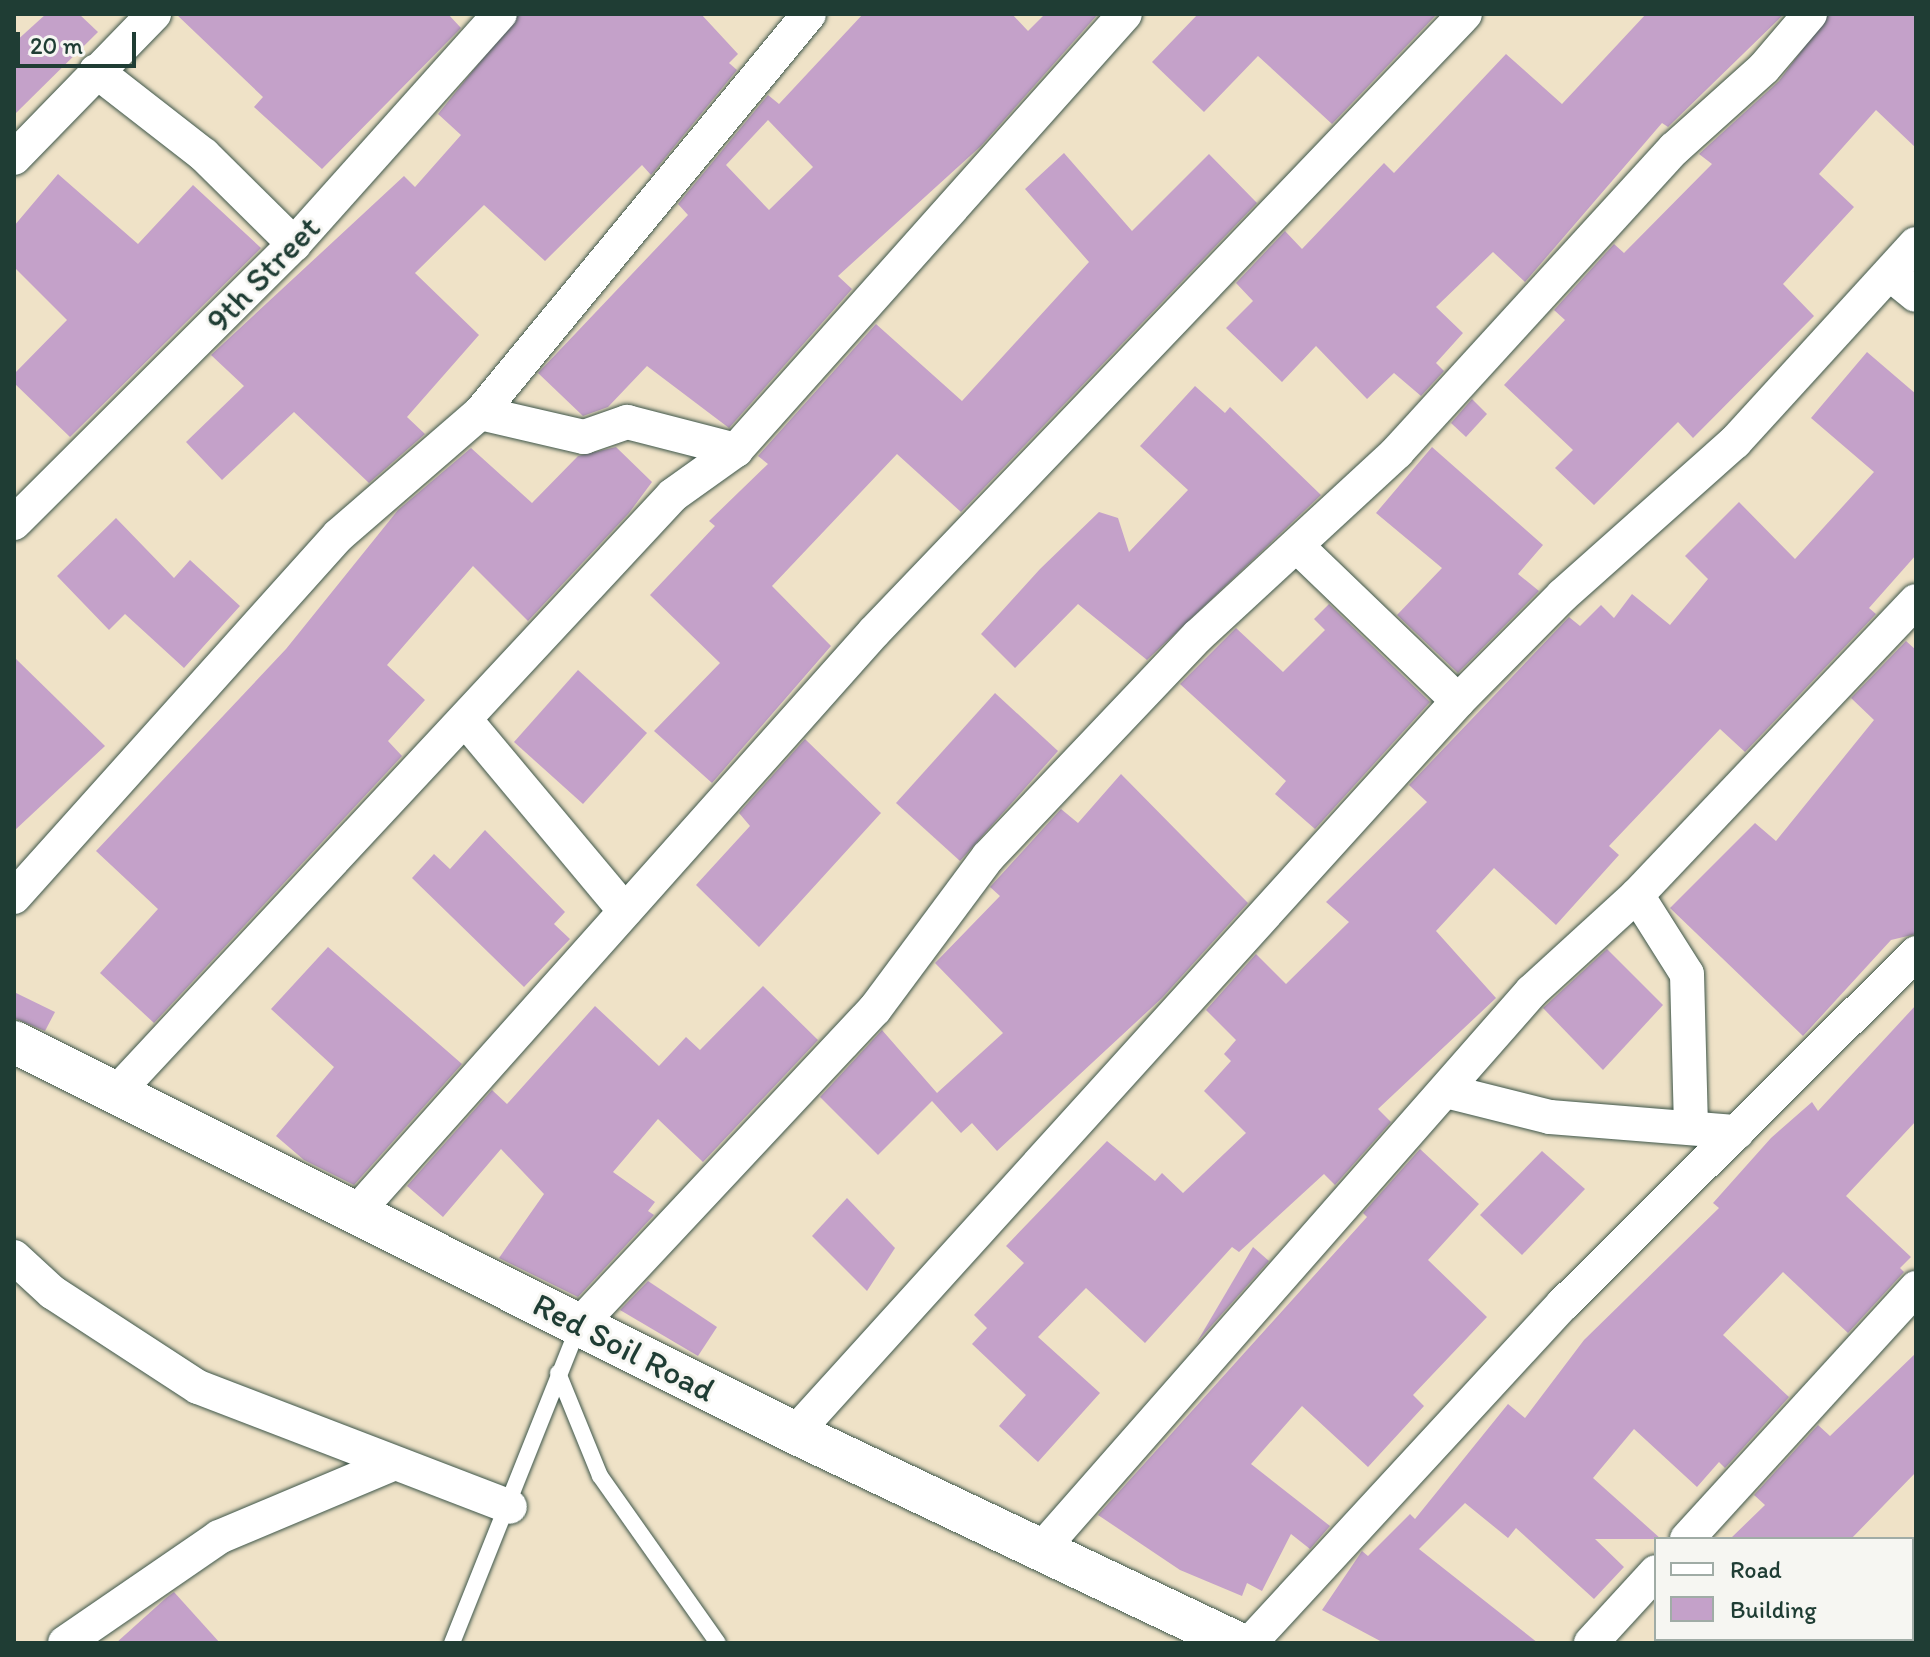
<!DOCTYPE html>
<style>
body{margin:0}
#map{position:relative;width:1930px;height:1657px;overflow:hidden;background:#efe2c7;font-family:Itim,sans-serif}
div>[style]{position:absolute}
.building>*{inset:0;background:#c4a1c9}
.roads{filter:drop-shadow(0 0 2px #3e564a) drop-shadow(0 0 2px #3e564a)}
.service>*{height:16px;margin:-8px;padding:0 8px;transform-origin:8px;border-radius:8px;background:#fff}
.minor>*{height:34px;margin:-17px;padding:0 17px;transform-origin:17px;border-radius:17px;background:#fff}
.tertiary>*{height:42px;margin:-21px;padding:0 21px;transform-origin:21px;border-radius:21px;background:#fff}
span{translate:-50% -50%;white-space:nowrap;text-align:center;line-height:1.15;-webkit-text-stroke:6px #f6f6f2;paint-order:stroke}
.street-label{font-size:34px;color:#1f3d34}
.frame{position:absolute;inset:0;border:16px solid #1f3d34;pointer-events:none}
.legend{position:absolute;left:1654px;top:1537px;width:260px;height:104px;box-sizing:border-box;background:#f6f6f2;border:2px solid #a0aca6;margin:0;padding:10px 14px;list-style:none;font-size:24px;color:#1f3d34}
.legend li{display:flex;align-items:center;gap:16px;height:40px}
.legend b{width:40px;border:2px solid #a0aca6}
.scale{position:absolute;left:16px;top:32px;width:120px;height:36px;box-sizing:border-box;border:4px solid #1f3d34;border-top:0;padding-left:10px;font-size:24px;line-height:28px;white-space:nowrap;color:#1f3d34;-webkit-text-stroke:6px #f6f6f2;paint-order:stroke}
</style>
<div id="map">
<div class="building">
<div style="clip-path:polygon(46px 14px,79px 14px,98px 32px,14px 115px,14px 43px)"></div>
<div style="clip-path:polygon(176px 14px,448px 14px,461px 28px,322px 169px,254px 107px,263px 97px)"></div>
<div style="clip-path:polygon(519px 14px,701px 14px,738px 54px,729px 63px,737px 70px,651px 175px,642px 165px,545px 261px,484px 205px,415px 273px,479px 335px,407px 417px,425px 434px,369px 483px,294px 412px,222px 480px,186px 442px,244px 386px,211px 355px,404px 176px,415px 187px,461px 135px,438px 114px)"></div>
<div style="clip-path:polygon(evenodd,863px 14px,1012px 14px,1028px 31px,1045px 14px,1098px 14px,981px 146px,838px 276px,852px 289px,729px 428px,647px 366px,608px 407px,583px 416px,538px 373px,688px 215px,678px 204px,768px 95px,779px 104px,863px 14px,768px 120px,813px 167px,769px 210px,726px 165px,768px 120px)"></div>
<div style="clip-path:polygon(1198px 14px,1437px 14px,1332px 124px,1258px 56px,1204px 112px,1152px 62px)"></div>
<div style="clip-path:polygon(1646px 14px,1784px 14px,1668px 127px,1662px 123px,1525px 282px,1493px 252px,1436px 307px,1463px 333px,1436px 363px,1444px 371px,1421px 396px,1394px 373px,1367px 399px,1316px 346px,1282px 382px,1226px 328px,1253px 301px,1236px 283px,1285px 231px,1302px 249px,1384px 163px,1394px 173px,1506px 54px,1562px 104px)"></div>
<div style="clip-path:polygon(1829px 14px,1916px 14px,1916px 148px,1876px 110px,1819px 174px,1854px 207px,1783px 284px,1814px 316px,1693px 438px,1678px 422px,1594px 505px,1555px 468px,1573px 450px,1504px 385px,1565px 320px,1554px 310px,1614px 244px,1624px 253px,1712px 164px,1699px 154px,1779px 81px)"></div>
<div style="clip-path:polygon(1064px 153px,1132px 231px,1209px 154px,1257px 203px,961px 512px,897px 454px,772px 586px,831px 646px,712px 783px,654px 731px,720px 663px,650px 595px,715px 526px,709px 521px,768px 464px,758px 456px,876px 324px,962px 401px,1089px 262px,1025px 189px)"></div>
<div style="clip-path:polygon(58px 174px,138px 244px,193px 185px,261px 248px,70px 437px,14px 383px,14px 374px,67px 320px,14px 267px,14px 226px)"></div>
<div style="clip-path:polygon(1867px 352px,1916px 394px,1916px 555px,1869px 608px,1876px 614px,1745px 752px,1720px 729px,1609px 846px,1619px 855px,1556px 925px,1494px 868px,1436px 931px,1496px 998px,1378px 1109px,1391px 1122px,1335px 1185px,1324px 1174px,1239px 1252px,1232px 1247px,1145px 1343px,1086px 1288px,1038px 1337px,1100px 1393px,1038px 1462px,999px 1426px,1026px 1395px,972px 1344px,987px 1328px,974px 1315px,1024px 1263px,1006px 1246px,1107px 1141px,1155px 1181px,1162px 1173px,1183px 1193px,1246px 1133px,1204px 1091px,1231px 1061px,1224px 1054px,1236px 1040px,1206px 1010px,1256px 954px,1286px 984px,1349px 922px,1326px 902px,1427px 802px,1409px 785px,1569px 617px,1580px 626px,1601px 605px,1614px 618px,1632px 594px,1670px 625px,1708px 579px,1685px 556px,1739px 502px,1795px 559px,1874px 472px,1811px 418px)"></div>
<div style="clip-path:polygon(1195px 386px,1225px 413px,1230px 407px,1321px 495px,1147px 660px,1078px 604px,1015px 668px,981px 634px,1040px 569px,1099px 512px,1118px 518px,1129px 552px,1188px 490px,1140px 446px)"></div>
<div style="clip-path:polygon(1472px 399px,1487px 414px,1466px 437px,1451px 423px)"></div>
<div style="clip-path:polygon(616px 447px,652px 482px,629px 513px,528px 621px,473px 566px,387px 665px,425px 700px,388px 741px,402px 756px,154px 1023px,100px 973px,158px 909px,96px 851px,286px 649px,398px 510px,471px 448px,532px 503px,578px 456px)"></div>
<div style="clip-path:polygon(1432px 447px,1543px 545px,1518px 574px,1539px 591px,1458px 673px,1397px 615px,1442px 568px,1376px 513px)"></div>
<div style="clip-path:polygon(116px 518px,174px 578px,190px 560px,240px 606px,184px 668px,125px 614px,109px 630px,57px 576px)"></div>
<div style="clip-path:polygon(1329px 604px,1430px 702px,1315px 829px,1275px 794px,1286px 781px,1180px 684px,1236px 628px,1283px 672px,1325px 630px,1314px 619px)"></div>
<div style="clip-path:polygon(1906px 641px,1916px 650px,1916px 934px,1891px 940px,1803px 1036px,1670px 908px,1755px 823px,1776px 841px,1874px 720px,1851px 698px)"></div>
<div style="clip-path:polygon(14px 657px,105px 746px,14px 831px)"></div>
<div style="clip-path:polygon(578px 670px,647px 733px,583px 804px,514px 742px)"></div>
<div style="clip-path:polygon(995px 693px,1058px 751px,960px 861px,896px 803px)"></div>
<div style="clip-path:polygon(805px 739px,881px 813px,759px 947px,696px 885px,750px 826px,739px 813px)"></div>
<div style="clip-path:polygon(1121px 774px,1248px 903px,1162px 998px,997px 1151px,972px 1123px,961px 1133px,932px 1101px,878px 1155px,820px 1097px,882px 1030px,937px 1093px,1003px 1033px,935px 963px,1000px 896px,990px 887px,1061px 809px,1078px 823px)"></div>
<div style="clip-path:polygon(485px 830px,565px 912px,554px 924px,570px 939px,524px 987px,412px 878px,434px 854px,450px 869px)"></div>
<div style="clip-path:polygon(328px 947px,462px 1064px,354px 1185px,304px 1160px,276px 1136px,334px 1067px,271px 1009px)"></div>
<div style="clip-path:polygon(1607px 949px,1663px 1005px,1603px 1070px,1543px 1008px)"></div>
<div style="clip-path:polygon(763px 986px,818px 1040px,703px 1162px,658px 1119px,613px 1172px,655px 1202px,648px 1211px,654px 1215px,578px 1297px,499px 1258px,544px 1194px,501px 1149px,443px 1217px,407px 1186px,492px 1090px,507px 1104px,595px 1006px,659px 1066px,686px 1037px,700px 1050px)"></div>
<div style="clip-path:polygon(14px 992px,55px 1012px,45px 1031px,14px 1018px)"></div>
<div style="clip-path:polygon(1916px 1005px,1916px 1121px,1846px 1196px,1911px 1257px,1900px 1268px,1904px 1272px,1848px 1333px,1783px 1272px,1723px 1335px,1789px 1397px,1725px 1468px,1719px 1462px,1697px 1487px,1634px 1429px,1593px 1478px,1661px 1539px,1595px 1539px,1624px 1567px,1594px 1599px,1516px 1528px,1508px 1538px,1465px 1503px,1419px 1549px,1538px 1643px,1384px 1643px,1322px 1610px,1362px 1551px,1368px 1556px,1410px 1514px,1415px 1519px,1508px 1404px,1525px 1418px,1584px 1340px,1719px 1208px,1713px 1203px,1771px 1138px,1812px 1102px,1818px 1111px)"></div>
<div style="clip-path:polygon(1420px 1149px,1479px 1204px,1428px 1260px,1487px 1317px,1413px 1395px,1424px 1406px,1368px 1467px,1302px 1406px,1251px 1464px,1330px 1526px,1310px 1549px,1291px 1534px,1262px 1591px,1247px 1583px,1242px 1596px,1180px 1570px,1098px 1515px,1367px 1217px,1363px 1213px)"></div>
<div style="clip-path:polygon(1542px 1151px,1585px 1189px,1522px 1255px,1480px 1215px)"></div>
<div style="clip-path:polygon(847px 1198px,895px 1248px,867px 1291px,812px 1236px)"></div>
<div style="clip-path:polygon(1253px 1247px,1269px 1261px,1197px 1342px)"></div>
<div style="clip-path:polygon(648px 1281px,717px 1327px,698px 1356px,620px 1310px)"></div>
<div style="clip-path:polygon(1916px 1353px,1916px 1472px,1851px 1539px,1730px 1539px,1765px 1505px,1754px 1495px,1818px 1425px,1830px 1436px)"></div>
<div style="clip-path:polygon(174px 1592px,220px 1643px,116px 1643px,166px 1598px)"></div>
</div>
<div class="roads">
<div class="service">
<div style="left:558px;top:1373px;width:111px;rotate:67.8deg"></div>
<div style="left:600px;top:1476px;width:204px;rotate:54.8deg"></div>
<div style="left:452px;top:1643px;width:341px;rotate:-68.2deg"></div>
</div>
<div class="minor">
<div style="left:96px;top:71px;width:137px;rotate:37.9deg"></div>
<div style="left:204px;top:155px;width:127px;rotate:44.7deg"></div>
<div style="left:14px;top:158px;width:201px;rotate:-45.8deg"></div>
<div style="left:1890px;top:274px;width:33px;rotate:39deg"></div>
<div style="left:480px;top:413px;width:107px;rotate:13deg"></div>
<div style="left:584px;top:437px;width:46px;rotate:-19.2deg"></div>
<div style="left:627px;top:422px;width:113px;rotate:14.4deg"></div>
<div style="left:14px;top:523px;width:395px;rotate:-44.9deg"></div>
<div style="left:294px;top:244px;width:309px;rotate:-48.2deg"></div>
<div style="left:1300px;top:549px;width:219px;rotate:43.9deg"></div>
<div style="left:1458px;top:701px;width:149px;rotate:-45.3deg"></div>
<div style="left:1563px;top:595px;width:230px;rotate:-41.7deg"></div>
<div style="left:1735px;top:442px;width:268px;rotate:-47.6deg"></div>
<div style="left:467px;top:722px;width:246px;rotate:50.1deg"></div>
<div style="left:1637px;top:895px;width:93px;rotate:57.7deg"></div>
<div style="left:1687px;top:974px;width:149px;rotate:88.5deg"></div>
<div style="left:14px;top:897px;width:486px;rotate:-48.1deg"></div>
<div style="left:339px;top:535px;width:186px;rotate:-40.9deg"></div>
<div style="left:480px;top:413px;width:517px;rotate:-50.49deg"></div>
<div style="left:1450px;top:1092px;width:103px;rotate:14deg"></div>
<div style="left:1550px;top:1117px;width:188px;rotate:4.6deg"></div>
<div style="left:116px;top:1093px;width:817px;rotate:-47.03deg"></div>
<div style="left:673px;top:495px;width:77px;rotate:-35.5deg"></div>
<div style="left:736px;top:450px;width:584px;rotate:-48.26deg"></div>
<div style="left:356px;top:1213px;width:778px;rotate:-48.28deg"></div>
<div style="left:874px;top:632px;width:855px;rotate:-46.28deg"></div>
<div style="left:14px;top:1257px;width:52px;rotate:42.6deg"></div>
<div style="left:52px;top:1292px;width:174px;rotate:33.1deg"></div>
<div style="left:198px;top:1387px;width:334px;rotate:21deg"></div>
<div style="left:580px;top:1324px;width:432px;rotate:-46.9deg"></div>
<div style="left:875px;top:1009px;width:189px;rotate:-53.4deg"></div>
<div style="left:988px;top:857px;width:306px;rotate:-46.5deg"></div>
<div style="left:1199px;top:635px;width:270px;rotate:-42.7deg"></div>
<div style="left:1397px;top:452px;width:411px;rotate:-47.6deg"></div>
<div style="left:1674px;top:149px;width:121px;rotate:-42deg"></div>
<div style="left:1764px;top:68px;width:71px;rotate:-49.6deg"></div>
<div style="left:795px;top:1433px;width:988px;rotate:-47.83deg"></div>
<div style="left:1687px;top:1539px;width:340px;rotate:-47.6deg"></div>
<div style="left:1040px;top:1551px;width:745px;rotate:-48.7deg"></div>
<div style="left:1532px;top:991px;width:142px;rotate:-42.4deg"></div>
<div style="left:1637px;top:895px;width:405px;rotate:-46.5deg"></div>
<div style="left:65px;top:1643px;width:187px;rotate:-34.5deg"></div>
<div style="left:219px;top:1537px;width:189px;rotate:-22.8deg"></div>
<div style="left:1250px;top:1643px;width:461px;rotate:-47.3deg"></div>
<div style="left:1563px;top:1304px;width:498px;rotate:-44.8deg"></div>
<div style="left:1591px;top:1643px;width:96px;rotate:-47.5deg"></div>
<div style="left:1913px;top:1643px;width:4px;rotate:-45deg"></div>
</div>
<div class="tertiary">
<div style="left:14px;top:1042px;width:873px;rotate:26.59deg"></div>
<div style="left:795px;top:1433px;width:490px;rotate:25.4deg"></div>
</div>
</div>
<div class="street-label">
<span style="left:263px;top:274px;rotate:-46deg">9th Street</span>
<span style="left:624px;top:1347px;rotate:27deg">Red Soil Road</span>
</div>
<div class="frame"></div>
<ul class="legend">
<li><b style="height:10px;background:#fff"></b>Road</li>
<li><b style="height:22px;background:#c4a1c9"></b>Building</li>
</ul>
<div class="scale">20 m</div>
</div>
